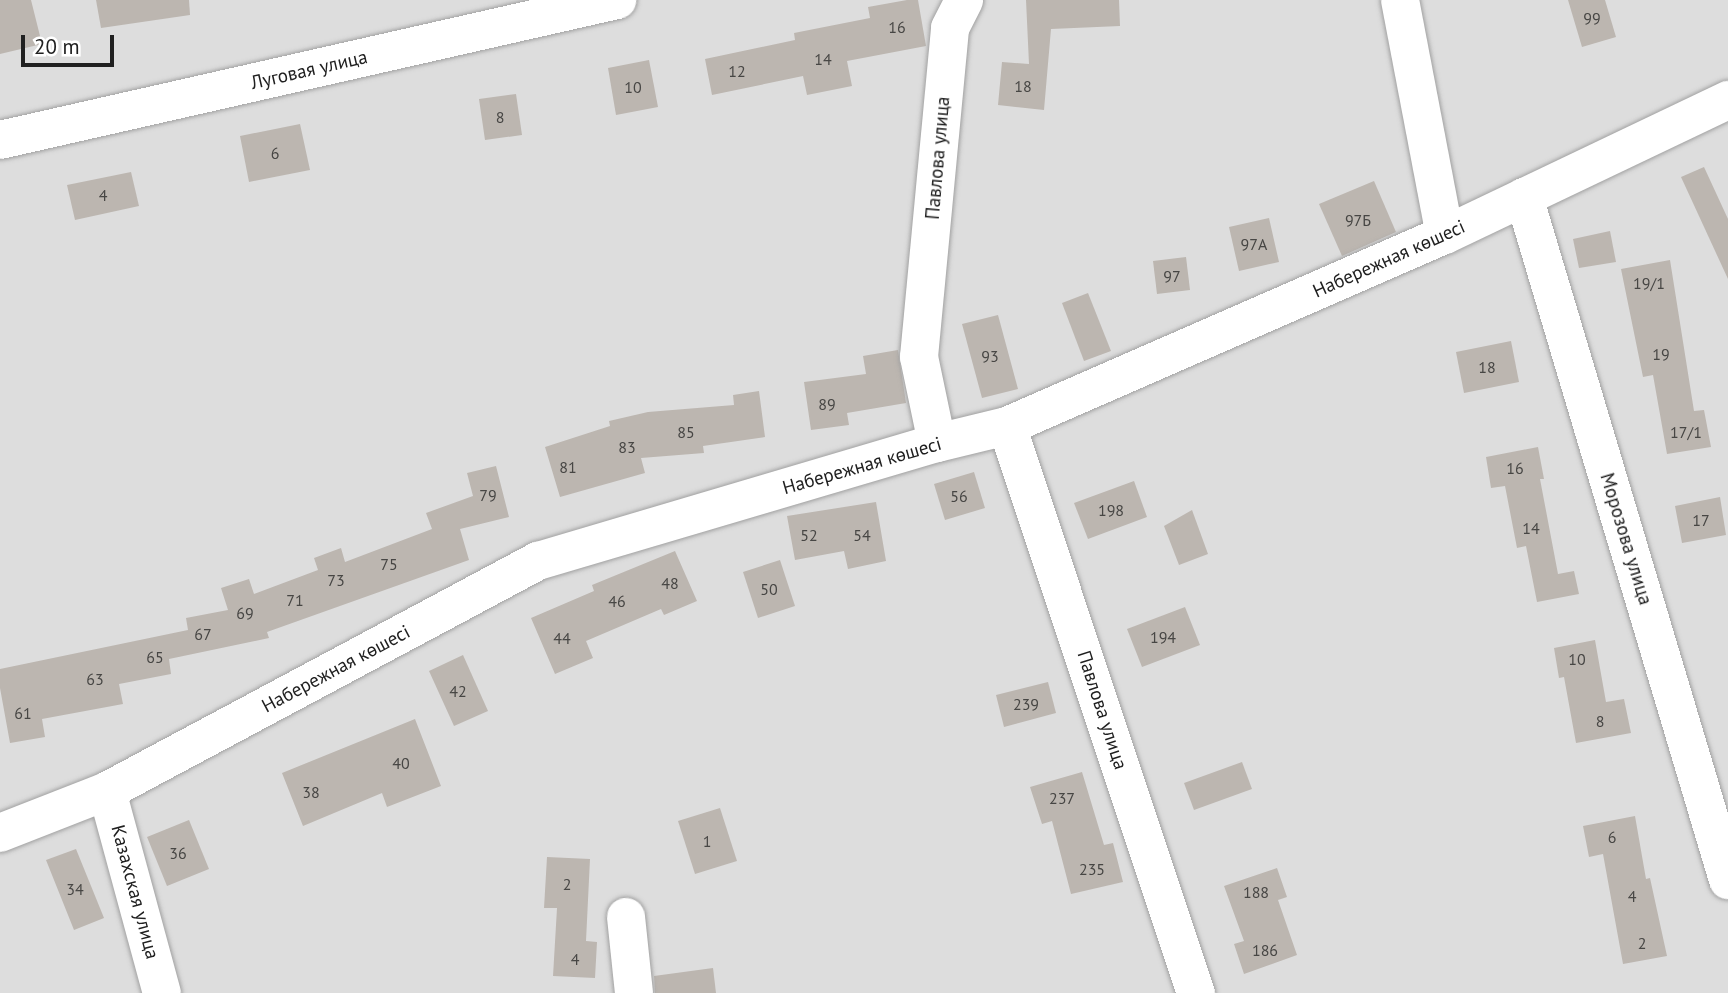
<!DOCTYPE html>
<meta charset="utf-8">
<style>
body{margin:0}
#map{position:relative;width:1728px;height:993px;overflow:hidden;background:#efede7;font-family:"PT Sans",sans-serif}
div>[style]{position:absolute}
.residential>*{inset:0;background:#ddd}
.building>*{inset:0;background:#bcb6b0}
.roads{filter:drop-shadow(0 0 2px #a1a1a1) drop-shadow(0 0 2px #a1a1a1)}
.minor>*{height:38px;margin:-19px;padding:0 19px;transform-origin:19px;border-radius:19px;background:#fff}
span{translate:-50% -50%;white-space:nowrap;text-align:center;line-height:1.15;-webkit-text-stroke:6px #fff;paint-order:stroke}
.number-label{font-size:16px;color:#474644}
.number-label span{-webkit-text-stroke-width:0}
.street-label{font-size:19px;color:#202020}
.scale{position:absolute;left:21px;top:35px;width:93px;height:32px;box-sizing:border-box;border:4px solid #202020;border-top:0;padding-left:9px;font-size:21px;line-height:24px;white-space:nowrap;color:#202020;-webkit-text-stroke:5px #fff;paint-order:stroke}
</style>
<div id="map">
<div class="residential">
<div style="clip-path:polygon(0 0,1728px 0,1728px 993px,0 993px)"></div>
</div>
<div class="building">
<div style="clip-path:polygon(0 0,31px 0,42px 44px,0 54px)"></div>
<div style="clip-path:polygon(96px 0,189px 0,190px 15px,101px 28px)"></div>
<div style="clip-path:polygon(907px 0,918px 0,926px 46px,847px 61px,852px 86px,807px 95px,803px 76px,712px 95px,705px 59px,795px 40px,794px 33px,870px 18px,868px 7px)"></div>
<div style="clip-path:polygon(1026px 0,1119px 0,1120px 26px,1051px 29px,1044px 110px,998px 105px,1002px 62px,1029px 64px)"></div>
<div style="clip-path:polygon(1568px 0,1605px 0,1616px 37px,1582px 47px)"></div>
<div style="clip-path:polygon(649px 60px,658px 107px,616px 115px,608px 68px)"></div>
<div style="clip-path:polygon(516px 94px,522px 135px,485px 140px,479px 99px)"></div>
<div style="clip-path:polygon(300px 124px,310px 170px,249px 182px,240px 136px)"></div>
<div style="clip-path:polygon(1704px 167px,1728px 219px,1728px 279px,1681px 177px)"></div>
<div style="clip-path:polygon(131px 172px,139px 206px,75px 220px,67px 185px)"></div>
<div style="clip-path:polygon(1374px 181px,1396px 232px,1342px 256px,1319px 204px)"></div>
<div style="clip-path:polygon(1269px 218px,1279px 262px,1239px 271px,1229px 227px)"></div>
<div style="clip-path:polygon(1610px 231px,1616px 262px,1579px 268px,1573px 239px)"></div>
<div style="clip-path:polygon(1186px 257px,1190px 290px,1157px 294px,1153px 261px)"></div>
<div style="clip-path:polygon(1670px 260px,1694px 411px,1704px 410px,1711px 447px,1667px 454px,1653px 375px,1643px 377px,1621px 269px)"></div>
<div style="clip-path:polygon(1088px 293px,1111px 351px,1084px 361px,1062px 303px)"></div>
<div style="clip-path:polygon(998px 315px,1018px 389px,982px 398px,962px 324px)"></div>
<div style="clip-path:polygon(1511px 341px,1519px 382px,1464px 393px,1456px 352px)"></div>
<div style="clip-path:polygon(898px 350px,906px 403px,847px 413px,849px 425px,811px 430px,804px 382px,866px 374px,863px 356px)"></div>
<div style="clip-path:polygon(759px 391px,765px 437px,703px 446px,704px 453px,641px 458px,645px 473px,560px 497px,545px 447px,610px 426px,609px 421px,648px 412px,734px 405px,733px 395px)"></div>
<div style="clip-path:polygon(1538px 447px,1544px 479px,1540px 479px,1558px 574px,1574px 571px,1579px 594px,1537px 602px,1526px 546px,1517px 548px,1505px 486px,1491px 488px,1486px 457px)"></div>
<div style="clip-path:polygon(496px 466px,509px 517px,460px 529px,469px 560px,267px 632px,269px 638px,169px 659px,171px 674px,119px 684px,123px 704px,42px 719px,45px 737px,10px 743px,0 688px,0 669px,188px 630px,186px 618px,228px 610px,221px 588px,249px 579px,254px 594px,318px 570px,314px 558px,341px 548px,345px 562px,432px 529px,426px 513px,473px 496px,467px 473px)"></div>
<div style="clip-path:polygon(974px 472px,985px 508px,945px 520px,934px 484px)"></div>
<div style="clip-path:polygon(1134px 481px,1147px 517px,1088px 539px,1074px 503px)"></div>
<div style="clip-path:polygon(1720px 497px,1726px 535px,1682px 543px,1675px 506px)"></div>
<div style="clip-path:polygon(876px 502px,886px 561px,848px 569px,844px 551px,795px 560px,787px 516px)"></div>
<div style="clip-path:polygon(1192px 510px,1208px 554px,1179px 565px,1164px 526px)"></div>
<div style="clip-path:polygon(675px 551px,697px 601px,664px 615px,661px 609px,586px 641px,593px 658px,555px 674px,531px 618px,594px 591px,592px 585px)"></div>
<div style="clip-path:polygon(780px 560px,795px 606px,758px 618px,743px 572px)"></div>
<div style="clip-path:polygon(1185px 607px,1200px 645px,1142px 667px,1127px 629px)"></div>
<div style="clip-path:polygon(1595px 640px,1606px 702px,1624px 699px,1631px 733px,1576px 743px,1564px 677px,1559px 678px,1554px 648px)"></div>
<div style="clip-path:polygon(463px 655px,488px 711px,454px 726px,429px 671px)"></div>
<div style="clip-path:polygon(1048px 682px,1056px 713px,1004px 727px,996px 695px)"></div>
<div style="clip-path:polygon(415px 719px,441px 786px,387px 807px,382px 793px,303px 826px,282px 773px)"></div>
<div style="clip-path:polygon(1242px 762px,1252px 789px,1194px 810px,1184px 783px)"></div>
<div style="clip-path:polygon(1082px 772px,1104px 845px,1113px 843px,1123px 882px,1071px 894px,1052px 821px,1042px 824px,1030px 787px)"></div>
<div style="clip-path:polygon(720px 808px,737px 861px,695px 874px,678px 821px)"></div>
<div style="clip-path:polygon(1635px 816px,1646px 879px,1650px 878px,1667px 956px,1623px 964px,1603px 854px,1589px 857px,1583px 826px)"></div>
<div style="clip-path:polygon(189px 820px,209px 869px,167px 886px,147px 837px)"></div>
<div style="clip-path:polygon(76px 849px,104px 918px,74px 930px,46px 860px)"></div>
<div style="clip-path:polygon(547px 857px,590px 859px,586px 941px,597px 942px,595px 978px,553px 976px,557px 908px,544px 908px)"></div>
<div style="clip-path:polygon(1277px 868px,1287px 897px,1278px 900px,1297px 955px,1244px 974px,1234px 944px,1244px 941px,1224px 886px)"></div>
<div style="clip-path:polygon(713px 968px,716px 993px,655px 993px,654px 976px)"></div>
</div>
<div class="roads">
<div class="minor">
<div style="left:1400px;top:0;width:239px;rotate:79.2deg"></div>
<div style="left:0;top:140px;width:633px;rotate:-12.78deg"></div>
<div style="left:1524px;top:197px;width:713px;rotate:73.37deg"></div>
<div style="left:1007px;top:426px;width:598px;rotate:71.57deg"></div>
<div style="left:937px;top:443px;width:88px;rotate:-101.8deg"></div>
<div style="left:919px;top:357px;width:330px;rotate:-84.6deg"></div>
<div style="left:950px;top:28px;width:31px;rotate:-63deg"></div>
<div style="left:107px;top:791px;width:209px;rotate:74.8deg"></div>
<div style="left:0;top:833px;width:115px;rotate:-21.4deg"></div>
<div style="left:107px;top:791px;width:489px;rotate:-28.1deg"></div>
<div style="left:538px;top:561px;width:416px;rotate:-16.5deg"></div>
<div style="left:937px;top:443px;width:72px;rotate:-13.7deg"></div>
<div style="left:1007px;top:426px;width:478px;rotate:-23.6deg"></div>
<div style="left:1445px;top:235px;width:314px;rotate:-25.5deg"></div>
<div style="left:626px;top:917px;width:76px;rotate:84deg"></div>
</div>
</div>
<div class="number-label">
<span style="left:1592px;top:18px">99</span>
<span style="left:897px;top:27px">16</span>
<span style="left:823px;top:59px">14</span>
<span style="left:737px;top:71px">12</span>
<span style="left:1023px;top:86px">18</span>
<span style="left:633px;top:87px">10</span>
<span style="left:500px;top:117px">8</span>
<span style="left:275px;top:153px">6</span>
<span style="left:103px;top:195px">4</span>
<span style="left:1358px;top:220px">97Б</span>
<span style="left:1254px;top:244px">97А</span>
<span style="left:1172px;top:276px">97</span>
<span style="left:1649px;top:283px">19/1</span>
<span style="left:1661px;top:354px">19</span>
<span style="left:990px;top:356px">93</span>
<span style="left:1487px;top:367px">18</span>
<span style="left:827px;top:404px">89</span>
<span style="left:686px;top:432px">85</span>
<span style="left:1686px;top:432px">17/1</span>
<span style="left:627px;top:447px">83</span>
<span style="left:568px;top:467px">81</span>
<span style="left:1515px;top:468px">16</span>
<span style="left:488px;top:495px">79</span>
<span style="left:959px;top:496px">56</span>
<span style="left:1111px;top:510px">198</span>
<span style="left:1701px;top:520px">17</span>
<span style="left:1531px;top:528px">14</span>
<span style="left:809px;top:535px">52</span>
<span style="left:862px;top:535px">54</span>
<span style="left:389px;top:564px">75</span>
<span style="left:336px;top:580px">73</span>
<span style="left:670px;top:583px">48</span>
<span style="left:769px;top:589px">50</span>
<span style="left:295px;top:600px">71</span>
<span style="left:617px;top:601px">46</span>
<span style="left:245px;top:613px">69</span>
<span style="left:203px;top:634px">67</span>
<span style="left:1163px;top:637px">194</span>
<span style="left:562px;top:638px">44</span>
<span style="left:155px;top:657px">65</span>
<span style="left:1577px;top:659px">10</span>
<span style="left:95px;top:679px">63</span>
<span style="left:458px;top:691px">42</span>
<span style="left:1026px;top:704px">239</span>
<span style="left:23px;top:713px">61</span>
<span style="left:1600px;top:721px">8</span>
<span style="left:401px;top:763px">40</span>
<span style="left:311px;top:792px">38</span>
<span style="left:1062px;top:798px">237</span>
<span style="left:1612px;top:837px">6</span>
<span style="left:707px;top:841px">1</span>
<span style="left:178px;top:853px">36</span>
<span style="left:1092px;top:869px">235</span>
<span style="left:567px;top:884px">2</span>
<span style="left:75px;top:889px">34</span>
<span style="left:1256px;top:892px">188</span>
<span style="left:1632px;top:896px">4</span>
<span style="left:1642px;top:943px">2</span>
<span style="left:1265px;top:950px">186</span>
<span style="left:575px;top:959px">4</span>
</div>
<div class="street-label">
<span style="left:309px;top:70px;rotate:-13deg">Луговая улица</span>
<span style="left:938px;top:158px;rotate:-85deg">Павлова улица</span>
<span style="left:1389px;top:259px;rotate:-24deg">Набережная көшесі</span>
<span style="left:862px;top:466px;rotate:-16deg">Набережная көшесі</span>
<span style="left:1626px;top:539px;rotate:73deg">Морозова улица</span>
<span style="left:336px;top:669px;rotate:-28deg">Набережная көшесі</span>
<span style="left:1102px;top:710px;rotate:72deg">Павлова улица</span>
<span style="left:135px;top:892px;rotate:75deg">Казахская улица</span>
</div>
<div class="scale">20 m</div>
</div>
